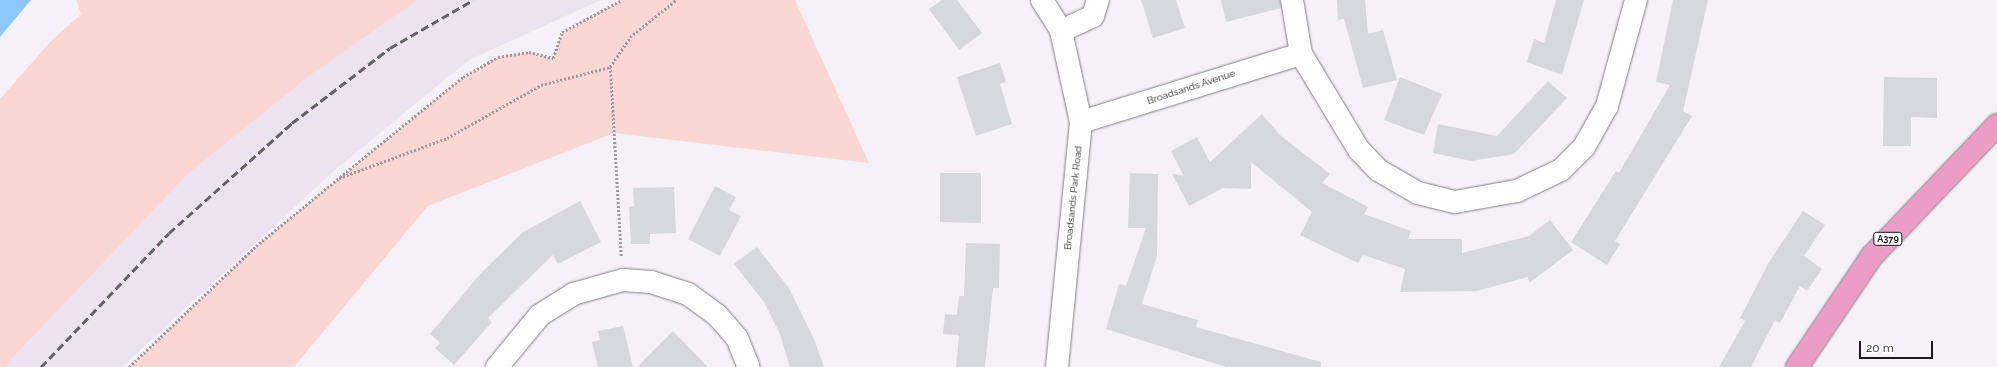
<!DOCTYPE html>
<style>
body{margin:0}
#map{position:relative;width:1997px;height:367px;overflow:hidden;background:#f6f1f9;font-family:Raleway,sans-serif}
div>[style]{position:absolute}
.built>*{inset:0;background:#ece2f0}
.green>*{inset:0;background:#fad7d3}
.water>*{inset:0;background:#8cc7fd}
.building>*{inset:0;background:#d6d7df}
.path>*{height:2.5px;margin-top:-1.25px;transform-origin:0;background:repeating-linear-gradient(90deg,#9c999e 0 2px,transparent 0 4px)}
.roads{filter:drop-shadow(0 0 1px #847f86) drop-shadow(0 0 1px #847f86)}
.street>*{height:22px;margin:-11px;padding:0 11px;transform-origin:11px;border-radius:11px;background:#fff}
.primary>*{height:22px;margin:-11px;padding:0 11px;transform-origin:11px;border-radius:11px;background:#eb9dc6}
.rail>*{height:3px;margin-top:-1.5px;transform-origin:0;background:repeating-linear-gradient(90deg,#646266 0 8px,transparent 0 12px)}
span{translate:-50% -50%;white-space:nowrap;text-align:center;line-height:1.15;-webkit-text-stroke:3px #fff;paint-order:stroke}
.shield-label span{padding:1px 3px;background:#fff;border:1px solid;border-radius:3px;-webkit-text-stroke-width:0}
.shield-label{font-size:9px;color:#1b1a1c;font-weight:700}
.street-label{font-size:10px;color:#1b1a1c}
.scale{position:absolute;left:1859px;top:341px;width:74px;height:18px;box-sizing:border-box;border:2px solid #1b1a1c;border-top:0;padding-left:5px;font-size:12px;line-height:14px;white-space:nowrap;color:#1b1a1c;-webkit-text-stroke:3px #fff;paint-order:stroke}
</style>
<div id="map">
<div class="built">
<div style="clip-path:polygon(418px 0,601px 0,469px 60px,336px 169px,122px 367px,4px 367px,188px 174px,308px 77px)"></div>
</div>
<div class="green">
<div style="clip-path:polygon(76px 0,418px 0,308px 77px,188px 174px,4px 367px,0 367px,0 99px,50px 42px,81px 14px)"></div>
<div style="clip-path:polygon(622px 0,795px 0,869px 163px,614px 133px,428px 206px,294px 367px,129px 367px,256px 246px,463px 77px,498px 57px,529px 52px,553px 58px,562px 32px)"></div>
</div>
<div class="water">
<div style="clip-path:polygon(0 0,31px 0,0 37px)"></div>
</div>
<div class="building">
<div style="clip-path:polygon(942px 0,957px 0,982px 33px,959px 50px,929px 9px)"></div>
<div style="clip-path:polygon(1141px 0,1176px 0,1185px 28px,1153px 38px)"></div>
<div style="clip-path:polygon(1221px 0,1280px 0,1281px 8px,1226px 22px)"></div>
<div style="clip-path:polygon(1337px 0,1365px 0,1368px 34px,1383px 30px,1397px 80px,1363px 88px,1344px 19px,1338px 20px)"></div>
<div style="clip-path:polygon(1556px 0,1584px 0,1562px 75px,1527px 62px,1534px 39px,1544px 43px)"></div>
<div style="clip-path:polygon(1673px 0,1708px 0,1683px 111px,1692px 116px,1615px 241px,1620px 244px,1607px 265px,1571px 242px,1616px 171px,1619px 173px,1670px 85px,1656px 82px)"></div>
<div style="clip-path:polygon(1000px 63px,1006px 82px,1000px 84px,1012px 124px,976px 136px,957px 77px)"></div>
<div style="clip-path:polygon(1400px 77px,1442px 94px,1424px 135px,1384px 120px)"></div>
<div style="clip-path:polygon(1884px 77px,1937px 78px,1937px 118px,1911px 117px,1911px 146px,1883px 146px)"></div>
<div style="clip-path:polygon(1548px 81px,1567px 98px,1514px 154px,1471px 161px,1433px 153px,1438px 124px,1497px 136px)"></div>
<div style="clip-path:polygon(1262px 114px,1280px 135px,1330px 174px,1322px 183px,1368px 207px,1364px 214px,1411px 231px,1408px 239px,1462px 239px,1462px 253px,1529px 236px,1550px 220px,1573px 250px,1529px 283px,1528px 277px,1477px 291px,1400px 292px,1405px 269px,1363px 255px,1358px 263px,1300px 235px,1312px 212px,1251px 162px,1251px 189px,1223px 188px,1189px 206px,1172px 174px,1183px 175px,1171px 151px,1197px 137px,1210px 162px)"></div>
<div style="clip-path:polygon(940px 173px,981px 173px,981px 223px,940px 222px)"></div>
<div style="clip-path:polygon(1130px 173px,1158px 174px,1157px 256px,1142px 304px,1198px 320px,1196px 327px,1321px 362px,1321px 367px,1226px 367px,1106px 329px,1119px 284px,1126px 286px,1146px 228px,1128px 228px)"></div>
<div style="clip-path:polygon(715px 186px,736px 197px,729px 210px,741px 216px,720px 256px,688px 239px)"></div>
<div style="clip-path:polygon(674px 187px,676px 233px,650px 234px,650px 244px,631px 244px,629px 207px,634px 206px,633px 188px)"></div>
<div style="clip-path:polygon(580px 201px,601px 242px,558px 264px,553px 255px,488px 318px,492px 322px,454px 365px,435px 348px,440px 343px,430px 334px,481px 273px,523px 232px)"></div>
<div style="clip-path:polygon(1803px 211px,1825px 225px,1804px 256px,1822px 269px,1807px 291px,1800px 286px,1780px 323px,1775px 320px,1751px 367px,1719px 367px,1745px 321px,1740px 318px,1769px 262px)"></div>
<div style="clip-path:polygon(966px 243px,1000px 244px,999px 288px,993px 288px,985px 367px,956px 367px,959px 335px,943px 334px,945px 314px,957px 315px,959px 296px,964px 296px)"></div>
<div style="clip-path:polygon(757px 247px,789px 288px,814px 339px,824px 367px,790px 367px,780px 334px,764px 302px,734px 264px)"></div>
<div style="clip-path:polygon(623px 326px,633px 367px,598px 367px,592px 342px,600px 340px,598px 331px)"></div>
<div style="clip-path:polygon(673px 331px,708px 367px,637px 367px)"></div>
</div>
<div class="path">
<div style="left:340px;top:177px;width:159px;rotate:-39.1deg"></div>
<div style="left:463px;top:77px;width:40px;rotate:-29.7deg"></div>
<div style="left:498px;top:57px;width:31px;rotate:-9deg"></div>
<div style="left:529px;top:52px;width:25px;rotate:14deg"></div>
<div style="left:553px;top:58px;width:28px;rotate:-71deg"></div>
<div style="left:562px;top:32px;width:68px;rotate:-28.1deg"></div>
<div style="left:621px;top:256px;width:189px;rotate:-93.3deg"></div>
<div style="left:610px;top:67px;width:36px;rotate:-56deg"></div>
<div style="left:630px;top:37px;width:59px;rotate:-38.8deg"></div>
<div style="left:129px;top:367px;width:175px;rotate:-43.6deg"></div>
<div style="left:256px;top:246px;width:107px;rotate:-39.3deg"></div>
<div style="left:339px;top:178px;width:115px;rotate:-20.3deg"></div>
<div style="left:447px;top:138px;width:108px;rotate:-29.4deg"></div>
<div style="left:541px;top:85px;width:71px;rotate:-14.6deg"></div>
</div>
<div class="roads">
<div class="street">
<div style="left:1042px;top:0;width:36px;rotate:58deg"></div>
<div style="left:1061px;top:31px;width:93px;rotate:77.6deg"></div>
<div style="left:1081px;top:122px;width:246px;rotate:95.6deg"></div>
<div style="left:1292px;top:0;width:55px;rotate:80.5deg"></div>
<div style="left:1301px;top:54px;width:112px;rotate:58.9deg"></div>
<div style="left:1359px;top:150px;width:28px;rotate:46deg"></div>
<div style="left:1378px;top:170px;width:46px;rotate:29.9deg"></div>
<div style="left:1418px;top:193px;width:38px;rotate:14deg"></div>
<div style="left:1455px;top:202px;width:63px;rotate:-10.1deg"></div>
<div style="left:1517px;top:191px;width:49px;rotate:-25.5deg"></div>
<div style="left:1561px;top:170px;width:33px;rotate:-45deg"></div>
<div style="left:1584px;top:147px;width:47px;rotate:-60.7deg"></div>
<div style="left:1607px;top:106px;width:110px;rotate:-74.7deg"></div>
<div style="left:1061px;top:31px;width:35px;rotate:-25deg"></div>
<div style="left:1093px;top:16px;width:17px;rotate:-73deg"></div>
<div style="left:1081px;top:122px;width:230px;rotate:-17.2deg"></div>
<div style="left:497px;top:367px;width:67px;rotate:-50.4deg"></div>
<div style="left:540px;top:315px;width:39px;rotate:-32deg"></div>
<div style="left:573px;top:294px;width:52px;rotate:-15.6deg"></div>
<div style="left:623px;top:280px;width:28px;rotate:4deg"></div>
<div style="left:651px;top:282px;width:39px;rotate:18deg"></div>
<div style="left:688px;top:294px;width:36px;rotate:36deg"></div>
<div style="left:717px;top:315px;width:30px;rotate:49deg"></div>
<div style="left:737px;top:338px;width:31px;rotate:68deg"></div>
</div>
<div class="primary">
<div style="left:1797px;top:367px;width:134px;rotate:-56deg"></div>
<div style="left:1872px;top:256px;width:181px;rotate:-46.3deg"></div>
</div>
</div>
<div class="rail">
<div style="left:41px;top:367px;width:185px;rotate:-46.3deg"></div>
<div style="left:169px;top:233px;width:165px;rotate:-41.8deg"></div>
<div style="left:292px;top:123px;width:123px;rotate:-37.4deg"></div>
<div style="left:390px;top:48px;width:96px;rotate:-30deg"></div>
</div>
<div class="shield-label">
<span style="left:1888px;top:239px">A379</span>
</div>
<div class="street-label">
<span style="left:1191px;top:87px;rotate:-18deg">Broadsands Avenue</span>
<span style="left:1073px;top:198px;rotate:-84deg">Broadsands Park Road</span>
</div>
<div class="scale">20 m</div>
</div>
